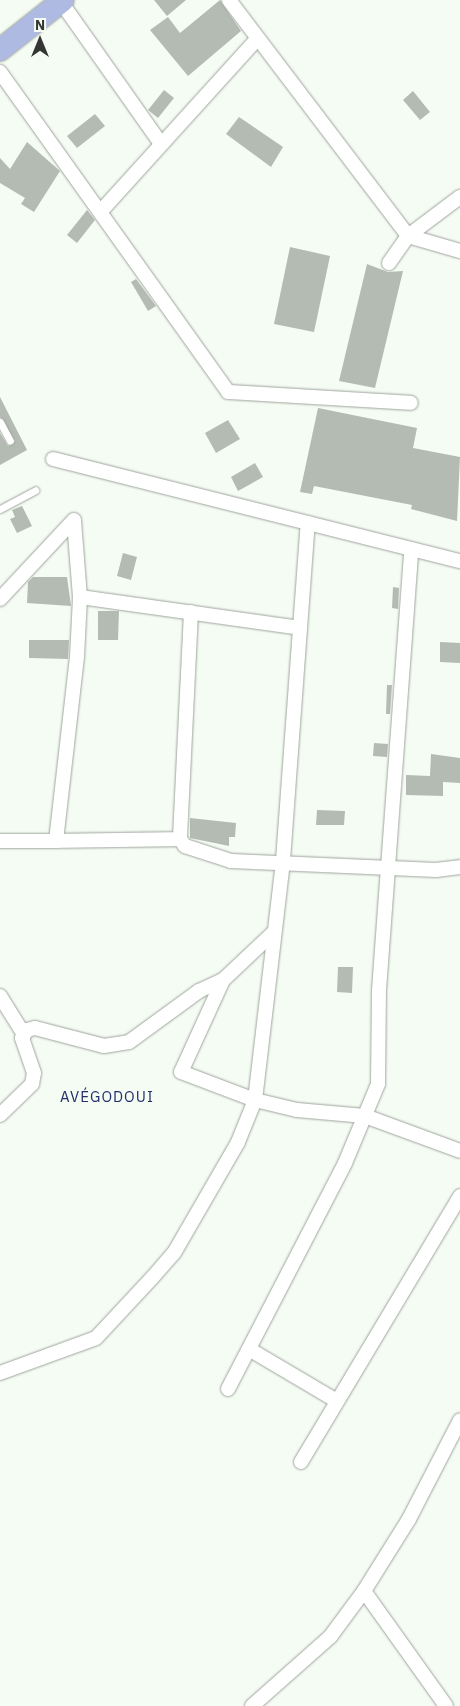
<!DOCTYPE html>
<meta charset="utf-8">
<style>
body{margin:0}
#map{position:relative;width:460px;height:1706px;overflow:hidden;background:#f5fcf4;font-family:"IBM Plex Sans",sans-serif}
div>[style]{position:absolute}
.building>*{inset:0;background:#b4bbb3}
.roads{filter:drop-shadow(0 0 1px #9ea59d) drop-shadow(0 0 1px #9ea59d)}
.lane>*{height:7px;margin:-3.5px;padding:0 3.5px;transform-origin:3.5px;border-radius:3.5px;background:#fff}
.street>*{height:14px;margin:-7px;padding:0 7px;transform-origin:7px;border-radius:7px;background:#fff}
.primary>*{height:22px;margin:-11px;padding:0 11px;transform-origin:11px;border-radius:11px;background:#afbae3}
span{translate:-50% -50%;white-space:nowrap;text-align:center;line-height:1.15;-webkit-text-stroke:4.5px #f5fcf4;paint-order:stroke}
.quarter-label{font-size:15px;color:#232f68;letter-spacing:1px}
.north{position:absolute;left:15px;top:15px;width:50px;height:50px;-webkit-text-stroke:4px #f5fcf4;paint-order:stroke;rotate:0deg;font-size:14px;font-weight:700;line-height:20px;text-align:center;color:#333633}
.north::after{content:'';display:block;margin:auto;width:18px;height:22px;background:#333633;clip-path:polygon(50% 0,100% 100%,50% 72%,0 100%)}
</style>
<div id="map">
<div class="building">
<div style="clip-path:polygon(154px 0,186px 0,167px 16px)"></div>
<div style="clip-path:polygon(220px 0,241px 31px,188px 76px,150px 30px,168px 17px,180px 33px)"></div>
<div style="clip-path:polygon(164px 90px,174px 98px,158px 118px,148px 110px)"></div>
<div style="clip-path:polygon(413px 91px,430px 112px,420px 120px,403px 100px)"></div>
<div style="clip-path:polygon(95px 114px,105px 126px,77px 148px,67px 136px)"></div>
<div style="clip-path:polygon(239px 117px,283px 147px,271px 167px,226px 134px)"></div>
<div style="clip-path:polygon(27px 142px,60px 171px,34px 212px,21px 204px,25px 198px,0 183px,0 158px,10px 169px)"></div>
<div style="clip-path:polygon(87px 210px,95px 220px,77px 243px,67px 235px)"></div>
<div style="clip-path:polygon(290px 247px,330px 256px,314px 332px,274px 324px)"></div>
<div style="clip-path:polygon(367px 264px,388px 272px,403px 271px,375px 388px,339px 381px)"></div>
<div style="clip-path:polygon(136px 279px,156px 306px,148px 311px,131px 282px)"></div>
<div style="clip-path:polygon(0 397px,27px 450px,0 465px,0 433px,8px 446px,15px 441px,0 417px)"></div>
<div style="clip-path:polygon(318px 408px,417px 428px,413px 448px,460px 457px,457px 521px,411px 509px,412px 505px,314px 486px,312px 494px,300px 492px)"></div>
<div style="clip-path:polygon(228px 420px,240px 439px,216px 453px,205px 433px)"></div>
<div style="clip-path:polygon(255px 463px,263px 477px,238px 491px,231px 477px)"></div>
<div style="clip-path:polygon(22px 506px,32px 526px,17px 533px,10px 519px,15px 517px,12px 510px)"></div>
<div style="clip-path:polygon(123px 553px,137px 557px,131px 580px,117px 576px)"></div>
<div style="clip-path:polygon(33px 577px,67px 577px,71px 606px,27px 603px,28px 582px)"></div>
<div style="clip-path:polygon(393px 587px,399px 588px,398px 609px,392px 608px)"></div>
<div style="clip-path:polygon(98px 611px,119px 611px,118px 640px,98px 640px)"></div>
<div style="clip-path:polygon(29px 640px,69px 640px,68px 659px,29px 658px)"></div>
<div style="clip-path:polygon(440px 642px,460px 643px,460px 663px,440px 662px)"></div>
<div style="clip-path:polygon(387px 685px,392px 685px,390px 714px,386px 714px)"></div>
<div style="clip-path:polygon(374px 743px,388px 744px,387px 757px,373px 756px)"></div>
<div style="clip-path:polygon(431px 754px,460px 758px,460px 783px,443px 782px,443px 796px,406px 795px,406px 775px,430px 776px)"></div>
<div style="clip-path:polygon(317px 810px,345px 811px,344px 825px,316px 825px)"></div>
<div style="clip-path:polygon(190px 818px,236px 823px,235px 837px,229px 837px,229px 846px,190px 838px)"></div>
<div style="clip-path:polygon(338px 967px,353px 967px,352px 993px,337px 992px)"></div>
</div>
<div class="roads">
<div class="lane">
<div style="left:0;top:422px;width:21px;rotate:62deg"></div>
<div style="left:0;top:509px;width:40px;rotate:-28deg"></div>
</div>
<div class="street">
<div style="left:229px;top:0;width:296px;rotate:52.8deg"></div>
<div style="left:408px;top:236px;width:54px;rotate:16.1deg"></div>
<div style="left:61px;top:2px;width:174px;rotate:54.8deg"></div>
<div style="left:0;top:72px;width:393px;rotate:54.5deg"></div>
<div style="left:228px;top:392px;width:183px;rotate:3.4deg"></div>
<div style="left:102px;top:210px;width:231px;rotate:-47.8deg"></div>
<div style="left:389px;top:263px;width:33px;rotate:-55deg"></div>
<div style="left:408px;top:236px;width:65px;rotate:-36.9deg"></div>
<div style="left:53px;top:459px;width:420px;rotate:14.1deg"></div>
<div style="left:80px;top:597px;width:222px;rotate:8deg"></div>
<div style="left:0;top:599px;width:108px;rotate:-46.9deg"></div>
<div style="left:191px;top:612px;width:227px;rotate:92.8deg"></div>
<div style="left:180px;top:839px;width:9px;rotate:54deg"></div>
<div style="left:185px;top:846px;width:48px;rotate:18.1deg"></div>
<div style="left:231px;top:861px;width:205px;rotate:2.5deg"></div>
<div style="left:436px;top:870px;width:24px;rotate:-7deg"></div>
<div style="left:0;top:841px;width:56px"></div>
<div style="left:56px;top:841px;width:185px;rotate:-83.5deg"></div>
<div style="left:77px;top:657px;width:60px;rotate:-87.1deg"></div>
<div style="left:80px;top:597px;width:77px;rotate:-94.5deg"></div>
<div style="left:56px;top:841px;width:124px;rotate:-0.9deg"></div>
<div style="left:223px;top:980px;width:101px;rotate:114.5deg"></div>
<div style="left:181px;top:1072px;width:79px;rotate:20.7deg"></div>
<div style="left:255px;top:1100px;width:43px;rotate:13.4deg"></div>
<div style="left:297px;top:1110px;width:68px;rotate:5deg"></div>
<div style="left:365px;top:1116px;width:101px;rotate:20.2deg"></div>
<div style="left:0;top:996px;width:44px;rotate:58.1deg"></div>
<div style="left:0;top:1115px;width:45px;rotate:-44.1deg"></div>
<div style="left:32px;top:1084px;width:11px;rotate:-80deg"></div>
<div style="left:34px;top:1073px;width:37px;rotate:-109deg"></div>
<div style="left:22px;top:1038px;width:9px;rotate:-58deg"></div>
<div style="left:27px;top:1030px;width:8px;rotate:-14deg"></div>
<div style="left:35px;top:1028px;width:71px;rotate:14.6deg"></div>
<div style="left:104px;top:1046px;width:25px;rotate:-9deg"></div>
<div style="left:129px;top:1042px;width:87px;rotate:-36.1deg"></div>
<div style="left:199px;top:991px;width:26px;rotate:-25deg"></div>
<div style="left:223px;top:980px;width:69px;rotate:-43.2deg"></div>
<div style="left:249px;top:1349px;width:102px;rotate:30.6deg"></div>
<div style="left:0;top:1373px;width:102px;rotate:-20deg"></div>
<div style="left:96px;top:1338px;width:82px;rotate:-47deg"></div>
<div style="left:152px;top:1278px;width:33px;rotate:-49deg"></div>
<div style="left:174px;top:1253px;width:128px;rotate:-60deg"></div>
<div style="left:238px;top:1142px;width:45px;rotate:-68deg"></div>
<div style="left:255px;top:1100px;width:242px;rotate:-83.3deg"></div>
<div style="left:283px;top:860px;width:338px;rotate:-85.8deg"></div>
<div style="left:228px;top:1389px;width:254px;rotate:-62.6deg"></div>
<div style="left:345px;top:1163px;width:86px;rotate:-67.3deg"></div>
<div style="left:378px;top:1084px;width:94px;rotate:-89.4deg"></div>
<div style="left:379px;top:990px;width:442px;rotate:-85.8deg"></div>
<div style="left:301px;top:1462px;width:310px;rotate:-59.1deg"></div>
<div style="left:364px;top:1591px;width:141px;rotate:54.5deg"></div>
<div style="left:252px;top:1706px;width:104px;rotate:-41.5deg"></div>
<div style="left:330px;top:1637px;width:57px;rotate:-53.5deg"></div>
<div style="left:364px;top:1591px;width:85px;rotate:-58deg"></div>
<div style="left:409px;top:1519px;width:111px;rotate:-62.7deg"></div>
</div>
<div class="primary">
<div style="left:0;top:50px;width:80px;rotate:-38.4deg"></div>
</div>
</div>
<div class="quarter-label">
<span style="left:107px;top:1097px">AVÉGODOUI</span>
</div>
<div class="north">N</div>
</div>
